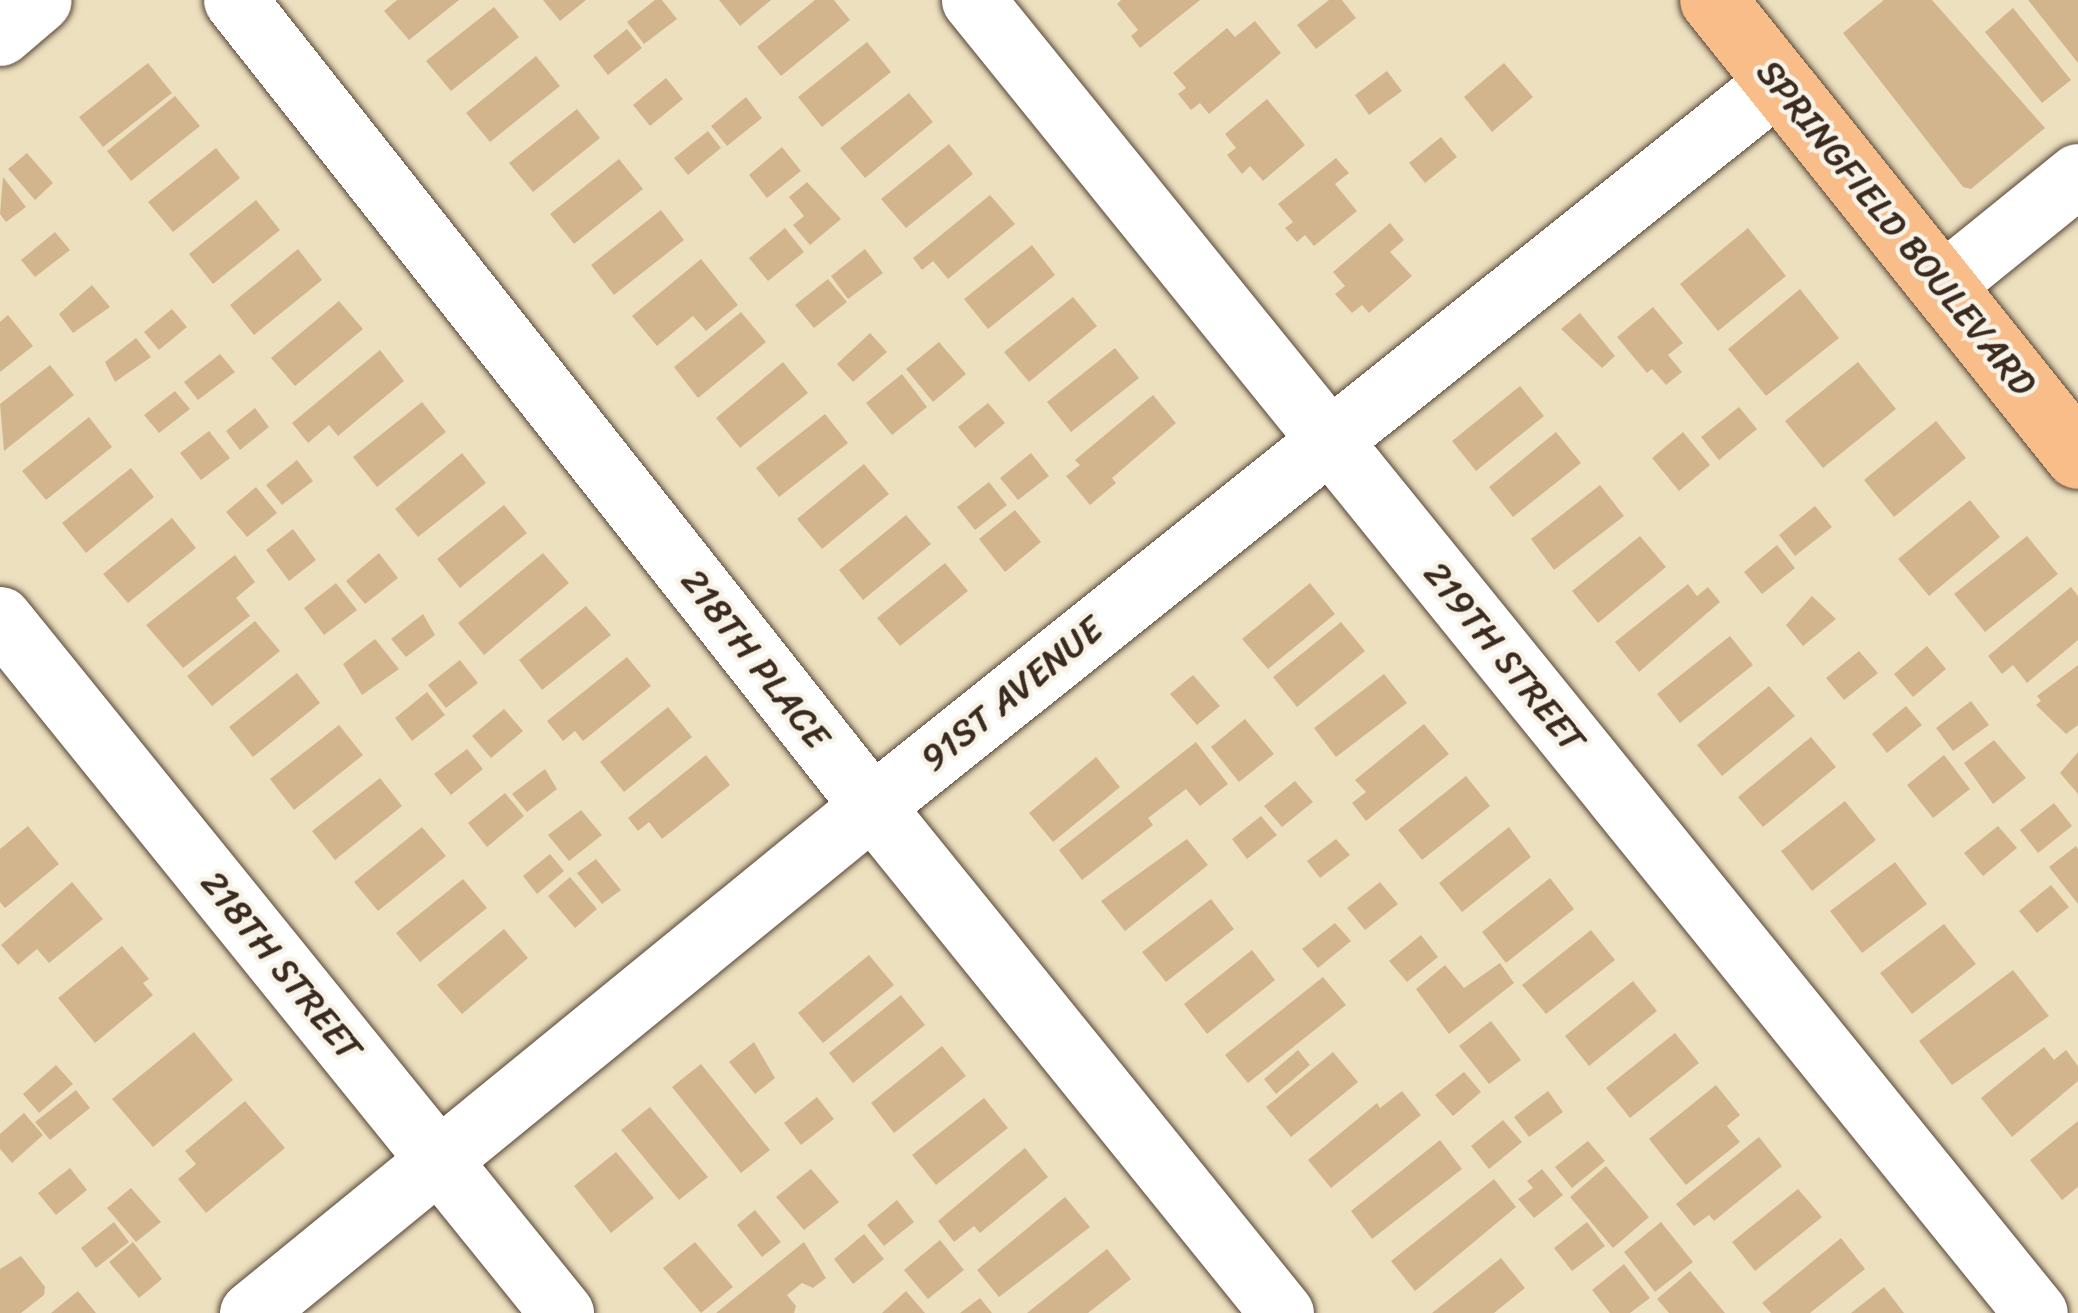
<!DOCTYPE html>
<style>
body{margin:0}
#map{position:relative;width:2078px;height:1313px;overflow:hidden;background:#ede0bf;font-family:Sriracha,sans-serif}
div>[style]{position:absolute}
.building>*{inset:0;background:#d3b58d}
.roads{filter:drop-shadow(0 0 3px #564536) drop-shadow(0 0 3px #564536)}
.minor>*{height:63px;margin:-31.5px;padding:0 31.5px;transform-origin:31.5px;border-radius:31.5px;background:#fff}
.major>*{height:66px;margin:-33px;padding:0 33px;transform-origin:33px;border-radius:33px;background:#f8bd89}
span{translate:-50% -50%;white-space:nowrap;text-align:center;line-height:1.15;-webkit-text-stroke:9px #f7f3e8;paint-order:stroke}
.street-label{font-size:36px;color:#3b2a1e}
</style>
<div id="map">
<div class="building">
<div style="clip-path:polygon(397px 0,459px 0,409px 40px,384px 11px)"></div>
<div style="clip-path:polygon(543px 0,586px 0,560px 21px)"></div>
<div style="clip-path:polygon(655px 0,662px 0,677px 19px,644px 44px,627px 22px)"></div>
<div style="clip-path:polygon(719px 0,771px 0,740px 26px)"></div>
<div style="clip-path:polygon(815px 0,834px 0,850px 20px,781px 76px,757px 47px)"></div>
<div style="clip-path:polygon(1121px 0,1200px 0,1140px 48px,1131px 36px,1138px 30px,1117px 4px)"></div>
<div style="clip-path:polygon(1329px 0,1342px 0,1356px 18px,1316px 49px,1297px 25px)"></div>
<div style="clip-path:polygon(1884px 0,1932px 0,2045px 128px,1971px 189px,1963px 187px,1843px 33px)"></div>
<div style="clip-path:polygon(2028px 0,2078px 0,2078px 63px)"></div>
<div style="clip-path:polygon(494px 7px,519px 37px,451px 91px,426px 61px)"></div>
<div style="clip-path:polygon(2013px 8px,2071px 80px,2042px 103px,1985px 32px)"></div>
<div style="clip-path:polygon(1255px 21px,1281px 53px,1209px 114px,1200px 103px,1191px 110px,1178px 94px,1186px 88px,1173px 73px,1227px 28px,1235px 37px)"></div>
<div style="clip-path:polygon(627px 29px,642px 48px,608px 75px,593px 56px)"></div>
<div style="clip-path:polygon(867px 42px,891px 72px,822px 127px,798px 97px)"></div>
<div style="clip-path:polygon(536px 56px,560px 86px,490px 142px,466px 113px)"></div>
<div style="clip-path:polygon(148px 63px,172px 93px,103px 147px,79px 117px)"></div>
<div style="clip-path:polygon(1504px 63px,1533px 97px,1492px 132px,1464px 97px)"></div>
<div style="clip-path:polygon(1387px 71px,1402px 91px,1369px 115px,1355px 95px)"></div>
<div style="clip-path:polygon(666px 78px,683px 99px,650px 126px,633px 105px)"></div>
<div style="clip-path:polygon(909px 93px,933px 122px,865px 178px,840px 148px)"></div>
<div style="clip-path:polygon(175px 96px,200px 126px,131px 181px,107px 151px)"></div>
<div style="clip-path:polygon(746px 97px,762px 118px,727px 146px,711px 126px)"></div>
<div style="clip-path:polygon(1267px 99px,1305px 145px,1263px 181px,1250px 166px,1242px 174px,1227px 155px,1236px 148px,1225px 134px)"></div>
<div style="clip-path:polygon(577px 109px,600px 138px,533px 192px,509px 163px)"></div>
<div style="clip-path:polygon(708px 131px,721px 148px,688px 175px,674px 158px)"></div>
<div style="clip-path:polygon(1441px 137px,1457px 157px,1425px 183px,1409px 163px)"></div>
<div style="clip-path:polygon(949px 144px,973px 174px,906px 228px,881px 199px)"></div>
<div style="clip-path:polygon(782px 147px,801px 171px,767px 198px,749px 175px)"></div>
<div style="clip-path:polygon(216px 148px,240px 178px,173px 232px,148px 202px)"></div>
<div style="clip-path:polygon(27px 153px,53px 183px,35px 200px,8px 169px)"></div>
<div style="clip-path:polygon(1336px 158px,1349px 173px,1335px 184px,1357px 211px,1314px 246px,1305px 235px,1297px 242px,1285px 228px,1293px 222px,1278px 204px)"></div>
<div style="clip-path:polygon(619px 159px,643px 189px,574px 244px,550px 214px)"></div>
<div style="clip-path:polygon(3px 177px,26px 207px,6px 222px,0 214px)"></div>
<div style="clip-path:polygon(807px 182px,841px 219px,810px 245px,793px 225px,804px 216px,789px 197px)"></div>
<div style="clip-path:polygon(990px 195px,1015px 224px,948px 279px,933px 261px,922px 270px,913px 258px)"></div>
<div style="clip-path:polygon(256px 200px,280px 230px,213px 284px,189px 254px)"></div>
<div style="clip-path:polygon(661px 210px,684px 240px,614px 295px,591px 265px)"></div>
<div style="clip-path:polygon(1390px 223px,1404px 240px,1390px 252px,1412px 276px,1369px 313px,1362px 305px,1352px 313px,1335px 294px,1345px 286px,1333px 272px)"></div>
<div style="clip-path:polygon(785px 228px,804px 252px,768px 281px,749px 258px)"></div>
<div style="clip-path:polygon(1748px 228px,1786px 276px,1718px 331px,1680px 284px)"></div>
<div style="clip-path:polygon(55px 232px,70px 250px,35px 277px,21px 260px)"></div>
<div style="clip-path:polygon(1032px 245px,1055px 275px,988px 329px,964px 299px)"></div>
<div style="clip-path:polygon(298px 249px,322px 280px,254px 335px,230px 305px)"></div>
<div style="clip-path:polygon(865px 249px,883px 273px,848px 299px,831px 276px)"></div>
<div style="clip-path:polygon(701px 259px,738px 305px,706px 331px,693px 316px,657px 346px,632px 316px)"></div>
<div style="clip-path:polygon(828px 279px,847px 302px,814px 328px,795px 305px)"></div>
<div style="clip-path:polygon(92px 285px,110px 307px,73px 333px,59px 314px)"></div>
<div style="clip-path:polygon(1800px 289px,1839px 338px,1766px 396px,1728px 349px)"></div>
<div style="clip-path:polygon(1073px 297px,1097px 326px,1029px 382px,1004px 352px)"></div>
<div style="clip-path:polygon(339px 301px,363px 329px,295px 386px,271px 358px)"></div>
<div style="clip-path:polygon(1653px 307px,1683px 343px,1668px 355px,1682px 372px,1666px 385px,1652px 369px,1647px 373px,1617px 337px)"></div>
<div style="clip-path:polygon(172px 309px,187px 327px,159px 350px,144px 332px)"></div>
<div style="clip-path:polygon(741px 312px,766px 342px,698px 398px,674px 367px)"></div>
<div style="clip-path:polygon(1580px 313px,1615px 356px,1602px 368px,1561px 329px)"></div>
<div style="clip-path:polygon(8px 315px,33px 346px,0 372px,0 322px)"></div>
<div style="clip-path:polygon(870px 333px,887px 352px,853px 382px,837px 364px)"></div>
<div style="clip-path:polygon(136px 338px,151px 357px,115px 382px,105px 362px)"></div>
<div style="clip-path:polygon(939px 342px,966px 374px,933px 402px,906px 369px)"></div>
<div style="clip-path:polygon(1115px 348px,1139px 378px,1071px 432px,1047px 402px)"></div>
<div style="clip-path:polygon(380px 350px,404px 381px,338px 436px,329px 425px,308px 443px,292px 423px)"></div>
<div style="clip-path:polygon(220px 354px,235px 372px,198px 400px,184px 382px)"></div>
<div style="clip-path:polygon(783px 362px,808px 393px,740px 448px,716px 418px)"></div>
<div style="clip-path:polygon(1858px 362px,1896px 409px,1823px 468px,1785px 421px)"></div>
<div style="clip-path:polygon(50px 365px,74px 395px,4px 451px,0 404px)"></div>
<div style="clip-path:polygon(902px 374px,927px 407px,892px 435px,866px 403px)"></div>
<div style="clip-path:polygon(1520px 386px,1544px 416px,1476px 471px,1452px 441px)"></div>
<div style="clip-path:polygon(175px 391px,190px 409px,159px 433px,144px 415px)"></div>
<div style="clip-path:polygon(1153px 395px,1176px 423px,1112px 478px,1116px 483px,1090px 505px,1066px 476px,1080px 465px,1075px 460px)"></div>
<div style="clip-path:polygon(422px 402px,446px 432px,377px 487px,353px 457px)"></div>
<div style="clip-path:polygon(988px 403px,1005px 423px,975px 448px,958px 427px)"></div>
<div style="clip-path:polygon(1739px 407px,1757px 429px,1719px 460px,1701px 437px)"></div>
<div style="clip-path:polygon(255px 408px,269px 427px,240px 450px,226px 431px)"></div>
<div style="clip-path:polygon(825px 414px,848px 443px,779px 497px,756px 468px)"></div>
<div style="clip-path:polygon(89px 417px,112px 447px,46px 500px,22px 471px)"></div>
<div style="clip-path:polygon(1936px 421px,1966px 458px,1894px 517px,1864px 480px)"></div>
<div style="clip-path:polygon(209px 431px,230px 458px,201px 480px,180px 453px)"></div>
<div style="clip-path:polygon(1556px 432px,1581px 463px,1513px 517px,1489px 487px)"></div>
<div style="clip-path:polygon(1683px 432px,1710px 465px,1679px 491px,1652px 458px)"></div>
<div style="clip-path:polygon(462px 453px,486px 483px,418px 537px,395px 509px)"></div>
<div style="clip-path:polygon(1031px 453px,1049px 476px,1018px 500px,1000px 478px)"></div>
<div style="clip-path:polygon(297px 460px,313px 481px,282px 505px,266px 485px)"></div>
<div style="clip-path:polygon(864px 464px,889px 494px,822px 549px,797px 519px)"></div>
<div style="clip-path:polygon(131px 468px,154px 497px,86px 553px,62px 523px)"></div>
<div style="clip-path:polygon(989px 482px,1007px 505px,975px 530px,957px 507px)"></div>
<div style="clip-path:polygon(1600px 485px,1624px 516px,1554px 570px,1531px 539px)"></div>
<div style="clip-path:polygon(256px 487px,277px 513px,247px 537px,226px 512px)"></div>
<div style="clip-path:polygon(1970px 500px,2000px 537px,1929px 596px,1898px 559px)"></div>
<div style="clip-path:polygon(504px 505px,527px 533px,460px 588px,437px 559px)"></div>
<div style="clip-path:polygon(1815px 506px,1832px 527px,1795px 556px,1779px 535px)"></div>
<div style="clip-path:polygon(1015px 510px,1041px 542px,1005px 572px,979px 539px)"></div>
<div style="clip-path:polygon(906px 515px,931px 544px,863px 600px,839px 570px)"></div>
<div style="clip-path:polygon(172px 518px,196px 548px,128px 603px,103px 574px)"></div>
<div style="clip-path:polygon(293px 529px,316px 560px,289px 581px,266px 550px)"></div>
<div style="clip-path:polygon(1640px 536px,1666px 567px,1598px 623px,1572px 591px)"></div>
<div style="clip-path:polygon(2027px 536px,2058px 574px,1985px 632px,1954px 594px)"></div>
<div style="clip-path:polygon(1777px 545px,1795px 568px,1762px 594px,1744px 572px)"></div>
<div style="clip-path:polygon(379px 553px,398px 578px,365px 604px,346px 581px)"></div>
<div style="clip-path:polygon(543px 553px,569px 583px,484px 655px,458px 623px)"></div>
<div style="clip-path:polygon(235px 555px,255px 582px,236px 598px,250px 616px,183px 668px,146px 625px)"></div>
<div style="clip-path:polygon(945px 563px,968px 591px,900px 646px,877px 618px)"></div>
<div style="clip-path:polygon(336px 583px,357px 610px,324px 635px,304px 608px)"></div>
<div style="clip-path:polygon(1310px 583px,1335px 614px,1268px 669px,1242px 639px)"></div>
<div style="clip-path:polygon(1688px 584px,1697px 596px,1708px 587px,1720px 602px,1639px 672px,1615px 642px)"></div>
<div style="clip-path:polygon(2071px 587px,2078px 596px,2078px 640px,2027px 683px,2013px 665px,2002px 674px,1988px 656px)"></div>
<div style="clip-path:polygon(1812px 596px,1836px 619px,1803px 646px,1786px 625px)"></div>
<div style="clip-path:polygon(586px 606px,611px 635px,542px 690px,519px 660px)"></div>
<div style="clip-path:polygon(423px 614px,435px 635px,406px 657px,391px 639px)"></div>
<div style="clip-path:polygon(255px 621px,280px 651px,212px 706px,187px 676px)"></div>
<div style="clip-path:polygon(1341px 622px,1365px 651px,1297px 707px,1273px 677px)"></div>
<div style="clip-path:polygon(1730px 636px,1753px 665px,1680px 723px,1657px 694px)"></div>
<div style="clip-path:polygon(375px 639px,399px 669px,362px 695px,343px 664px)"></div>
<div style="clip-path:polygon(1927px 646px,1946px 669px,1913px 697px,1894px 674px)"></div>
<div style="clip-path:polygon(1859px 651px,1878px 673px,1844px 700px,1826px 678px)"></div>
<div style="clip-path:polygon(627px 657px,651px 686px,583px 741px,575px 731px,563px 741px,547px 721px)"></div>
<div style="clip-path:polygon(460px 660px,478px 683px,446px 708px,428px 685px)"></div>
<div style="clip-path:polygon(2078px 665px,2078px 725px,2066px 734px,2036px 705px,2041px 701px,2037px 696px)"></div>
<div style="clip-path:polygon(297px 673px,320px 703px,253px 757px,229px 727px)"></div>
<div style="clip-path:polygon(1384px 674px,1407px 703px,1336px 757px,1314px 728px)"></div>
<div style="clip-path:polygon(1193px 675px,1220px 706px,1197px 725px,1170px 694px)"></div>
<div style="clip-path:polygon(1769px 686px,1795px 716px,1722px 776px,1697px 745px)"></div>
<div style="clip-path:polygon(427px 692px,445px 715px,412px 741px,395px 718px)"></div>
<div style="clip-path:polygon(1971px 701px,1989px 725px,1953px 751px,1936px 728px)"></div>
<div style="clip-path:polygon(1906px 706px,1922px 725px,1887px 753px,1872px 734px)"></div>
<div style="clip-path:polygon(668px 707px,692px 737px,624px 792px,600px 762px)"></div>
<div style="clip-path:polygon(504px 709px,523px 731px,491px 758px,472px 736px)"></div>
<div style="clip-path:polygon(1245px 719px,1274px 754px,1239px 782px,1211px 747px)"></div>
<div style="clip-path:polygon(1424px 724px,1449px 754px,1366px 821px,1352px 803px,1366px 792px,1355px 780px)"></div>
<div style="clip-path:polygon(339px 725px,363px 755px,294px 810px,270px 779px)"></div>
<div style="clip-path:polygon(1811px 737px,1836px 767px,1763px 827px,1738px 797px)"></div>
<div style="clip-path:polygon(1994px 740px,2026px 778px,1993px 804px,1964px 763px)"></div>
<div style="clip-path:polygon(1196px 742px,1228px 784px,1200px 806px,1186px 789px,1148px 818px,1153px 825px,1082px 880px,1059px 850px)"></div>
<div style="clip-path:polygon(467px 749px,483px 769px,451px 795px,434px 774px)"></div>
<div style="clip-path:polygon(2078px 752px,2078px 794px,2060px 773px)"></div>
<div style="clip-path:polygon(706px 755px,730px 785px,662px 839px,649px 822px,638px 831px,628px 818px)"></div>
<div style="clip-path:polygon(1944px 755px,1970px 789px,1933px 818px,1907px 785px)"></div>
<div style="clip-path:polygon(1096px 757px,1120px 787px,1053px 842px,1029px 813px)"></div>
<div style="clip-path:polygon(545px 769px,557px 789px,527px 812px,512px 794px)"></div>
<div style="clip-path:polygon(1466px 776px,1490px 806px,1422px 860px,1398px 830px)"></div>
<div style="clip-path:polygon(380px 778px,402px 806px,335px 860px,312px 831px)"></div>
<div style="clip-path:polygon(1295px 781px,1313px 802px,1282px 827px,1264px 806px)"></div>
<div style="clip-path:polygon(505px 793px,524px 816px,487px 847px,468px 823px)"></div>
<div style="clip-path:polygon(1845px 801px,1876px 840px,1812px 891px,1781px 851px)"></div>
<div style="clip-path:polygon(2054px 803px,2072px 826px,2038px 853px,2020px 830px)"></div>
<div style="clip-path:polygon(581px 810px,602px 835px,569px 861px,548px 835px)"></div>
<div style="clip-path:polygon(1261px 816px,1277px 835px,1247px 859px,1232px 839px)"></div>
<div style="clip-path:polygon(28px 826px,59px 864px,5px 908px,0 902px,0 849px)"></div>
<div style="clip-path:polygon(1998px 826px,2017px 848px,1983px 876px,1964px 853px)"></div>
<div style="clip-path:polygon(422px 827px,446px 856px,378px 911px,354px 882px)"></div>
<div style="clip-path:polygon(1509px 827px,1531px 857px,1462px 912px,1439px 883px)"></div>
<div style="clip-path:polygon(1187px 839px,1208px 865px,1125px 931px,1101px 901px)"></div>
<div style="clip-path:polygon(1336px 839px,1350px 855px,1320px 878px,1307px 861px)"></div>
<div style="clip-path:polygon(2076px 846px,2078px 849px,2078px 904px,2049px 867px)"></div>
<div style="clip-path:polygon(550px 854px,564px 871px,537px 894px,523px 876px)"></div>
<div style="clip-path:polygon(596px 859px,621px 890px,602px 904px,577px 873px)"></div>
<div style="clip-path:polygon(1895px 862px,1927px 904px,1862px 953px,1830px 911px)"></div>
<div style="clip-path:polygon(570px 877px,597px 909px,575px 928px,548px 896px)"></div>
<div style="clip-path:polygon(1550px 878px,1574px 909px,1506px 963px,1482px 932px)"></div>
<div style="clip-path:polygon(463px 879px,487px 908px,420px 962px,396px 933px)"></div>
<div style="clip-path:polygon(72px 882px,103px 919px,49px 963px,37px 949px,18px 965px,1px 945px)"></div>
<div style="clip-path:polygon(1380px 882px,1398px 904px,1365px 930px,1347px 908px)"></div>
<div style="clip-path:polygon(2051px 885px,2069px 907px,2037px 933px,2019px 911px)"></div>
<div style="clip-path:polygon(1211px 899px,1234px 929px,1166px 982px,1142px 952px)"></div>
<div style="clip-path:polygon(1335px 923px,1351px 941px,1318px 968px,1302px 949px)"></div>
<div style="clip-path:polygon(1944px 924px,1976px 964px,1912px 1014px,1880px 973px)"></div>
<div style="clip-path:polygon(504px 929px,528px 958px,462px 1014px,437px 985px)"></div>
<div style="clip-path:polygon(1591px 930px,1615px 960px,1546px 1014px,1522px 985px)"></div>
<div style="clip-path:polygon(1421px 935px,1438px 957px,1407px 982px,1389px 961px)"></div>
<div style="clip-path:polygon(122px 946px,149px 979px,143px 983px,153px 995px,95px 1043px,58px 998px)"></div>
<div style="clip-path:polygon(1252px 950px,1275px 980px,1207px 1034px,1184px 1004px)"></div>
<div style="clip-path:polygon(869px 955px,894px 985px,823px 1043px,798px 1013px)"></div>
<div style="clip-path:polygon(1500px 963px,1514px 983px,1449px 1034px,1416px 989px,1445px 965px,1464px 988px)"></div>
<div style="clip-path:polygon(2013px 970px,2049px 1016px,1952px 1085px,1919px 1041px)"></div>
<div style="clip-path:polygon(1323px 977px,1346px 1005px,1248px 1083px,1225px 1055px)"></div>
<div style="clip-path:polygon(1633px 981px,1657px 1011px,1589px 1066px,1565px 1036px)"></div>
<div style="clip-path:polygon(901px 995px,925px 1025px,853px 1083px,829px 1053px)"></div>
<div style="clip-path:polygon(1491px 1021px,1521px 1060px,1489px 1084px,1459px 1046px)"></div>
<div style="clip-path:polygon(194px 1032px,233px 1080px,153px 1147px,112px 1099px)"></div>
<div style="clip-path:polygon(1675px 1033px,1699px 1063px,1630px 1118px,1606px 1088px)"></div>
<div style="clip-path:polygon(754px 1042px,775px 1078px,755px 1094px,729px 1062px)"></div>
<div style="clip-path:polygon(942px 1046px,966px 1076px,894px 1133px,871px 1103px)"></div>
<div style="clip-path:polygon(2044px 1047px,2054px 1060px,2066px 1050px,2078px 1066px,2078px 1081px,2012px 1137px,1981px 1098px)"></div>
<div style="clip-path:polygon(1298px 1050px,1310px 1065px,1276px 1094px,1264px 1079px)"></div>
<div style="clip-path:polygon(1333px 1052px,1358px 1082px,1291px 1137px,1266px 1107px)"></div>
<div style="clip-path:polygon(701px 1064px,770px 1150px,741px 1173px,672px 1087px)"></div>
<div style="clip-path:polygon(56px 1065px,73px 1084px,39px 1113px,23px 1094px)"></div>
<div style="clip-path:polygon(1464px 1072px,1481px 1092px,1453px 1116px,1435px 1095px)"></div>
<div style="clip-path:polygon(1716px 1085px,1740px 1115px,1727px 1126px,1740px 1142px,1686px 1185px,1649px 1139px)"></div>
<div style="clip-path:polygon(76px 1090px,90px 1108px,50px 1140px,35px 1122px)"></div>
<div style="clip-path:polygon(1402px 1091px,1421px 1115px,1331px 1188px,1308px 1160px,1377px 1103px,1380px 1108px)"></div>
<div style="clip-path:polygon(1548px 1091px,1563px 1112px,1529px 1137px,1514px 1117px)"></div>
<div style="clip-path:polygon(817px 1097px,834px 1119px,801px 1145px,784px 1123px)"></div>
<div style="clip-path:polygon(984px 1098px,1008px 1128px,936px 1185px,912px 1155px)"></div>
<div style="clip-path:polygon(245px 1101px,285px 1148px,206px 1213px,178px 1179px,196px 1164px,185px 1151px)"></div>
<div style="clip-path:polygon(650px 1107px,708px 1177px,679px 1200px,621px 1130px)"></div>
<div style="clip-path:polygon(24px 1113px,43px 1135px,12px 1163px,0 1149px,0 1134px)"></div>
<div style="clip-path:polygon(1503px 1120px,1522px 1142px,1489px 1169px,1471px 1146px)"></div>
<div style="clip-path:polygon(2078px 1121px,2078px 1187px,2062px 1200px,2030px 1160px)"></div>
<div style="clip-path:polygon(1759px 1137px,1782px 1166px,1714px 1221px,1709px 1215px,1694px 1226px,1676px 1204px)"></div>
<div style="clip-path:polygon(1440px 1140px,1462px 1169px,1372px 1239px,1351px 1211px)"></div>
<div style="clip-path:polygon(1588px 1141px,1605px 1161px,1572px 1188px,1555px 1167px)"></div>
<div style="clip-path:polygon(1025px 1148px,1048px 1177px,980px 1233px,974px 1226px,954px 1242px,938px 1221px)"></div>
<div style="clip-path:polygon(616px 1152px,654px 1198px,611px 1233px,574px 1186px)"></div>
<div style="clip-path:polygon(1606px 1166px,1649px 1217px,1613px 1248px,1570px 1197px)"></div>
<div style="clip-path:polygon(70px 1168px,87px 1190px,56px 1215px,38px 1193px)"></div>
<div style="clip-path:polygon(811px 1169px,839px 1202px,804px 1230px,776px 1197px)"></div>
<div style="clip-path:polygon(1542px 1169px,1563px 1195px,1534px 1218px,1518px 1199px,1533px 1188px,1527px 1181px)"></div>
<div style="clip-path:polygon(1494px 1179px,1516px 1207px,1415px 1291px,1391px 1261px)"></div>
<div style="clip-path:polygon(131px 1188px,161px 1222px,136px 1242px,107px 1208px)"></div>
<div style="clip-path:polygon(1798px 1189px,1822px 1217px,1755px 1271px,1732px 1242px)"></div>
<div style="clip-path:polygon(1065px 1197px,1090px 1227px,999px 1297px,977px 1270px)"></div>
<div style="clip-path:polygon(897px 1200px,914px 1222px,884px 1246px,867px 1225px)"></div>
<div style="clip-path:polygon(755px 1210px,781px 1242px,762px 1257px,737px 1225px)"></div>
<div style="clip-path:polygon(114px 1222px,129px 1242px,96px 1268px,81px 1248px)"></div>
<div style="clip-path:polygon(1587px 1222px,1605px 1246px,1572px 1271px,1554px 1248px)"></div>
<div style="clip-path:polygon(1661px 1222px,1693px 1262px,1655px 1292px,1624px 1252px)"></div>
<div style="clip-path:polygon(864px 1234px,884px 1259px,853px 1284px,834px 1259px)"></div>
<div style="clip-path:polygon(1841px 1238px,1865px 1269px,1810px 1313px,1771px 1313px,1762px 1303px)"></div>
<div style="clip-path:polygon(940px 1240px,964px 1270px,928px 1299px,904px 1270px)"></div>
<div style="clip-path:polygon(133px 1242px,162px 1279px,139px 1298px,109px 1262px)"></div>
<div style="clip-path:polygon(695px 1242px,733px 1287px,701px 1313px,663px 1268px)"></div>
<div style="clip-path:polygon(804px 1242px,826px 1278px,813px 1288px,802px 1283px,787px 1295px,796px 1306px,794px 1313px,716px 1313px)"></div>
<div style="clip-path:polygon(1107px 1249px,1131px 1279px,1088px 1313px,1027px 1313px)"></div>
<div style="clip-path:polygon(21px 1256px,45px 1287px,44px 1295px,21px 1313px,0 1313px,0 1269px)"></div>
<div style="clip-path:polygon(1501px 1258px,1525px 1288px,1494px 1313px,1432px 1313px)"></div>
<div style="clip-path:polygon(1624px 1264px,1650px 1298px,1630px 1313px,1610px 1313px,1592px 1290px)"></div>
<div style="clip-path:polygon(1690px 1271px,1725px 1313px,1669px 1313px,1657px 1299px)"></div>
<div style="clip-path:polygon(1884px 1287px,1904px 1313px,1851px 1313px)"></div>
<div style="clip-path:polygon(78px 1291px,96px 1313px,51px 1313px)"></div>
<div style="clip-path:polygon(906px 1291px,925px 1313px,882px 1313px)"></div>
<div style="clip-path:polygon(980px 1298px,992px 1313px,960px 1313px)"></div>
</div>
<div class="roads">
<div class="minor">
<div style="left:235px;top:0;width:1027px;rotate:51.68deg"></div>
<div style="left:872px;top:806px;width:652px;rotate:51.04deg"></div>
<div style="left:973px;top:0;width:1689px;rotate:51.01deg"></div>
<div style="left:0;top:34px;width:52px;rotate:-40.4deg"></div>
<div style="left:1942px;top:285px;width:175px;rotate:-39deg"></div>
<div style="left:0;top:618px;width:894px;rotate:51.04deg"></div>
<div style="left:251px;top:1313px;width:802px;rotate:-39.23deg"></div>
<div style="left:872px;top:806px;width:1161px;rotate:-38.64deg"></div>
</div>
<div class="major">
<div style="left:1713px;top:0;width:584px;rotate:51.32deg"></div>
</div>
</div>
<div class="street-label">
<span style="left:1896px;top:228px;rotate:51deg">SPRINGFIELD BOULEVARD</span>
<span style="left:1504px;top:657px;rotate:51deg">219TH STREET</span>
<span style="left:755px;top:659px;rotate:52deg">218TH PLACE</span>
<span style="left:1012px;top:694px;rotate:-39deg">91ST AVENUE</span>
<span style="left:281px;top:966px;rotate:51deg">218TH STREET</span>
</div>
</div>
